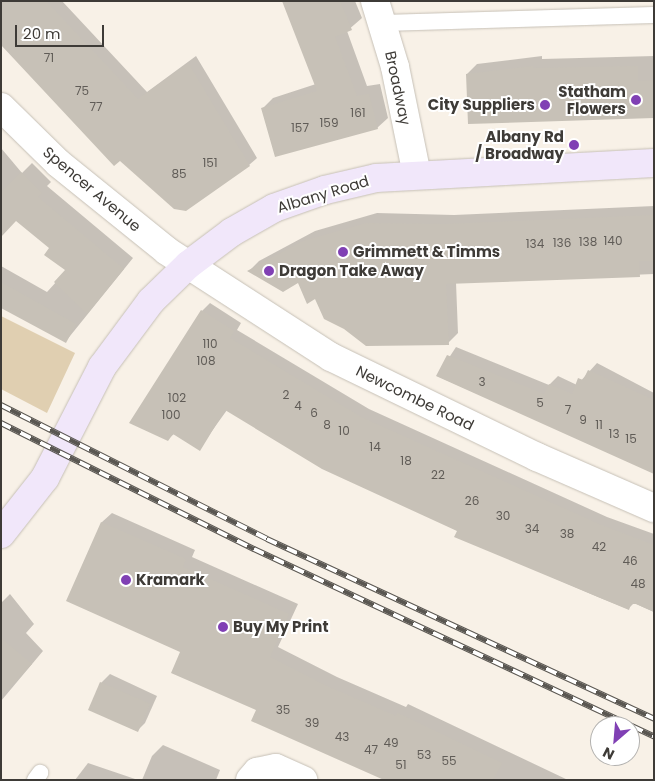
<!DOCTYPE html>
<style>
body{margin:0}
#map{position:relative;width:655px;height:781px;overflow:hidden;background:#f8f1e7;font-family:Poppins,sans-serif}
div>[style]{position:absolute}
.green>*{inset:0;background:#e0cfb1}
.shadow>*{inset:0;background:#0003}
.building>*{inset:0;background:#c7c1b7}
.roads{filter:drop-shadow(0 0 1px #c6c0b6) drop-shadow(0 0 1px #c6c0b6)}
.lane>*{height:16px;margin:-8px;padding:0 8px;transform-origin:8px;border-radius:8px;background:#fff}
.street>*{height:28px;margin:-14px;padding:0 14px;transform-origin:14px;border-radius:14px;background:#fff}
.secondary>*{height:28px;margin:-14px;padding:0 14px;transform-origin:14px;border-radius:14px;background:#f1e7fa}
.rail>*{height:5.5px;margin-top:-2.75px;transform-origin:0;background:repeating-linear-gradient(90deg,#fff 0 11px,#5a5752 0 22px);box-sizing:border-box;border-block:1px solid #5a5752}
.dots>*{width:14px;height:14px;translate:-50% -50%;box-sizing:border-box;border:2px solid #fff;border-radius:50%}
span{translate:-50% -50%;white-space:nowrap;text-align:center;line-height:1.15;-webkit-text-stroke:4px #fff;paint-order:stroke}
.number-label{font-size:12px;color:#605c57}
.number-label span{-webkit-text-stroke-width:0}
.street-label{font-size:15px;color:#3e3b37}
.poi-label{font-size:15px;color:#3e3b37;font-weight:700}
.right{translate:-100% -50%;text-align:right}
.left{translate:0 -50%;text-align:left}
.frame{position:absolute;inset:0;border:2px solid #3e3b37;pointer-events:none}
.north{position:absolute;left:590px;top:716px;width:50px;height:50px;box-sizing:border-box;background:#fff;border:1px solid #b2b1af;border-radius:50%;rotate:207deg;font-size:14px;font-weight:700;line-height:20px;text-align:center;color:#3e3b37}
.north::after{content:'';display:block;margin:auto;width:18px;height:22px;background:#8040b4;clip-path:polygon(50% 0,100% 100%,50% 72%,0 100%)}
.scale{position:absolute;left:15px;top:25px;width:89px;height:22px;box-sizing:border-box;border:2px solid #3e3b37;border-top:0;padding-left:6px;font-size:15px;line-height:18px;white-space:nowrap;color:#3e3b37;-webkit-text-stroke:4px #fff;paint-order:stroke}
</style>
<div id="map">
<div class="green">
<div style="clip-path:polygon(1px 316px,75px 353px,47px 413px,1px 389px)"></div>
</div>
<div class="shadow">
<div style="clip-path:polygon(1px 1px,62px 1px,147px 92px,196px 56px,257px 158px,249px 165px,1px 40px)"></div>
<div style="clip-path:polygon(283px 1px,355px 1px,362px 18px,347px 31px,367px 86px,380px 84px,388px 118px,377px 128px,263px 108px,273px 98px,316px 84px)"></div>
<div style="clip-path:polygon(542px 56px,542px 59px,654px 56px,654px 116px,467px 74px,477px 64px)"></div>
<div style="clip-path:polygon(1px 148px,22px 173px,32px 163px,51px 182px,47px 186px,133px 258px,66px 341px,1px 306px,1px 266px,47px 292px,67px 270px,51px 248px,16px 220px,1px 236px)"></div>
<div style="clip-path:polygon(654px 206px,654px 274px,456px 282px,458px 333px,448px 343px,315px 297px,298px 282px,249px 271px,259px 261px,315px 231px,377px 213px,454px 215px)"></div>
<div style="clip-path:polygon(210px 303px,241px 323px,237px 330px,369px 409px,607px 517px,654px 534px,654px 612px,634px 603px,628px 609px,598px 597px,456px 536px,458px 531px,227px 410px,199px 449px,174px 434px,168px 439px,202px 311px)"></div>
<div style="clip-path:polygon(456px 347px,549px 385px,558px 376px,577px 385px,597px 363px,654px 393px,654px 472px,437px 376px)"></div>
<div style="clip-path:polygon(112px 513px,195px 550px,192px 557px,298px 604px,278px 647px,337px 677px,406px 707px,408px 704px,568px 780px,385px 780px,258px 710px,182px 652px,68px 601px,102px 522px)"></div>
<div style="clip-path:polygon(10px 594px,34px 624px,26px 633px,43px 651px,1px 701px,1px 603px)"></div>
<div style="clip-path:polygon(110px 674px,157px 696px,145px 723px,137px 731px,90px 709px,101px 683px)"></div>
<div style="clip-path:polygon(163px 745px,220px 770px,216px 780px,142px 780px,152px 756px)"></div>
<div style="clip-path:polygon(88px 763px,138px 780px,75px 780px)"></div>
</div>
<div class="building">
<div style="clip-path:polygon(1px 1px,46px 1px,138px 99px,188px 63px,250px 166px,186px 211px,174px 209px,120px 161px,114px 166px,1px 45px)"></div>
<div style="clip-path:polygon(282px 1px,340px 1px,352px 30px,335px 37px,357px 96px,369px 94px,378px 129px,275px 157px,261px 108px,317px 91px)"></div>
<div style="clip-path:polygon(533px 66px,533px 68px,638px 66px,638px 81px,654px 80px,654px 118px,468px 124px,466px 74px)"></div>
<div style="clip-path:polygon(21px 172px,42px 193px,38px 197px,124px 269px,87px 314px,54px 282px,65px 270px,44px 255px,49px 248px,16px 221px,1px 237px,1px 192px)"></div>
<div style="clip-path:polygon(654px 215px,654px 261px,639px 261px,640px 277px,446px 284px,449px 345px,366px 346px,344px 329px,324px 319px,315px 299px,307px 304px,298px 283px,283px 292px,247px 271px,303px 241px,366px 223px,443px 224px)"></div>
<div style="clip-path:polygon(1px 282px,76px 324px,66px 343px,1px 308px)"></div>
<div style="clip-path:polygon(201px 310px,234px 331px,230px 338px,361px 417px,599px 524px,654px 545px,654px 612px,636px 604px,631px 604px,629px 610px,454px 537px,457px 531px,322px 469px,225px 410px,200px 451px,173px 434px,168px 441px,129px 423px)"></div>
<div style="clip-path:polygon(447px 355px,544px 394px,549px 384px,572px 394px,578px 378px,583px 380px,588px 370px,654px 400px,654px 474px,436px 376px)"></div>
<div style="clip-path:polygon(101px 522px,186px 559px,183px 567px,289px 614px,270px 657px,327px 686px,396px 716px,398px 713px,502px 763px,493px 780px,384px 780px,251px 721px,256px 710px,171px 673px,180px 652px,66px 601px)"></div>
<div style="clip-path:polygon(1px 638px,32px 664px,1px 697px)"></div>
<div style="clip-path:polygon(100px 682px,150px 704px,138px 732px,88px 710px)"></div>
</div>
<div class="roads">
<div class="lane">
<div style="left:383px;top:23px;width:271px;rotate:-1.7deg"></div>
<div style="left:35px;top:780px;width:9px;rotate:-54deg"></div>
</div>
<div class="street">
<div style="left:375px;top:1px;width:69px;rotate:73.1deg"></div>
<div style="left:395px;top:67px;width:110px;rotate:78.5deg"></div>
<div style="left:1px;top:107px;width:80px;rotate:44.5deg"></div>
<div style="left:58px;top:163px;width:140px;rotate:38.9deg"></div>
<div style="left:167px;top:251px;width:195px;rotate:32.9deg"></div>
<div style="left:331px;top:357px;width:229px;rotate:25.9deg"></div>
<div style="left:537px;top:457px;width:128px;rotate:23.6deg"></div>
<div style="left:250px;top:780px;width:11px;rotate:-49deg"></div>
<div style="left:257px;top:772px;width:19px;rotate:-12deg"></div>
<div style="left:276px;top:768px;width:30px;rotate:24deg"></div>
</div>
<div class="secondary">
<div style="left:1px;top:534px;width:71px;rotate:-51.8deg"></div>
<div style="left:45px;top:478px;width:125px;rotate:-62.8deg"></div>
<div style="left:102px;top:367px;width:82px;rotate:-53.4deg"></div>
<div style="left:151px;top:301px;width:52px;rotate:-44.2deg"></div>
<div style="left:188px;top:265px;width:55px;rotate:-36.9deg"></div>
<div style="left:232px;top:232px;width:48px;rotate:-29.7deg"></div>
<div style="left:274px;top:208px;width:54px;rotate:-19.4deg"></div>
<div style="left:325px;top:190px;width:52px;rotate:-13.2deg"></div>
<div style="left:376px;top:178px;width:278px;rotate:-3.1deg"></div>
</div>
</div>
<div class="rail">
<div style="left:1px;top:405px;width:298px;rotate:26.7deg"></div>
<div style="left:267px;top:539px;width:427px;rotate:24.9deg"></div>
<div style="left:1px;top:423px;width:283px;rotate:26.5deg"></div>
<div style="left:254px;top:549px;width:442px;rotate:25.1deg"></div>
</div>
<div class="dots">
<div style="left:636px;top:100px;background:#8040b4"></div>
<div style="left:545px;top:105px;background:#8040b4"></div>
<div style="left:574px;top:145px;background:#8040b4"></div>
<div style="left:343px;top:252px;background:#8040b4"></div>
<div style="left:269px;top:271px;background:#8040b4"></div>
<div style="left:126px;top:580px;background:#8040b4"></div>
<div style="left:223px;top:627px;background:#8040b4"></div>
</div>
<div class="number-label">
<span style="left:49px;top:58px">71</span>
<span style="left:82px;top:91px">75</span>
<span style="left:96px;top:107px">77</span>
<span style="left:358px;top:113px">161</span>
<span style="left:329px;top:123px">159</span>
<span style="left:300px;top:128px">157</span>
<span style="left:210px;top:163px">151</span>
<span style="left:179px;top:174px">85</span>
<span style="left:613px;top:241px">140</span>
<span style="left:588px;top:242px">138</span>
<span style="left:562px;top:243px">136</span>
<span style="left:535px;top:244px">134</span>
<span style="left:210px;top:344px">110</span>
<span style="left:206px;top:361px">108</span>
<span style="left:482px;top:382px">3</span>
<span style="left:286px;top:395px">2</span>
<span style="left:177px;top:398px">102</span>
<span style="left:540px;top:403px">5</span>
<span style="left:298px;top:406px">4</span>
<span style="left:568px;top:410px">7</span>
<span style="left:314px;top:413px">6</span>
<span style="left:171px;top:415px">100</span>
<span style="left:583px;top:420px">9</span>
<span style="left:327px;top:425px">8</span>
<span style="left:599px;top:425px">11</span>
<span style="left:344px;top:431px">10</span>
<span style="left:614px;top:434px">13</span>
<span style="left:631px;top:439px">15</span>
<span style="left:375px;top:447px">14</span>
<span style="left:406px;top:461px">18</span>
<span style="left:438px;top:475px">22</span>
<span style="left:472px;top:501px">26</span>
<span style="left:503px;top:516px">30</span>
<span style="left:532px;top:529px">34</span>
<span style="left:567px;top:534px">38</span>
<span style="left:599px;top:547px">42</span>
<span style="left:630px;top:561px">46</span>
<span style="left:638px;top:584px">48</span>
<span style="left:283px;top:710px">35</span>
<span style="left:312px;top:723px">39</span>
<span style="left:342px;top:737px">43</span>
<span style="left:391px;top:743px">49</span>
<span style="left:371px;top:750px">47</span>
<span style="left:424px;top:755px">53</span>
<span style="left:449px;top:761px">55</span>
<span style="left:401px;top:765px">51</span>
</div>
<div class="street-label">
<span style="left:398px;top:88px;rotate:78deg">Broadway</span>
<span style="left:92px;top:189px;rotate:40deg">Spencer Avenue</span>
<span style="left:323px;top:194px;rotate:-17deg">Albany Road</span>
<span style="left:415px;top:398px;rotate:26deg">Newcombe Road</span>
</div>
<div class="poi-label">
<span class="right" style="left:626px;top:100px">Statham<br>Flowers</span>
<span class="right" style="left:535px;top:105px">City Suppliers</span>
<span class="right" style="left:564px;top:145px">Albany Rd<br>/ Broadway</span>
<span class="left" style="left:353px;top:252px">Grimmett &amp; Timms</span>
<span class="left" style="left:279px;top:271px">Dragon Take Away</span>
<span class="left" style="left:136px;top:580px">Kramark</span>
<span class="left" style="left:233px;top:627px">Buy My Print</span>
</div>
<div class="frame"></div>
<div class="north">N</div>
<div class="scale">20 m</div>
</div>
